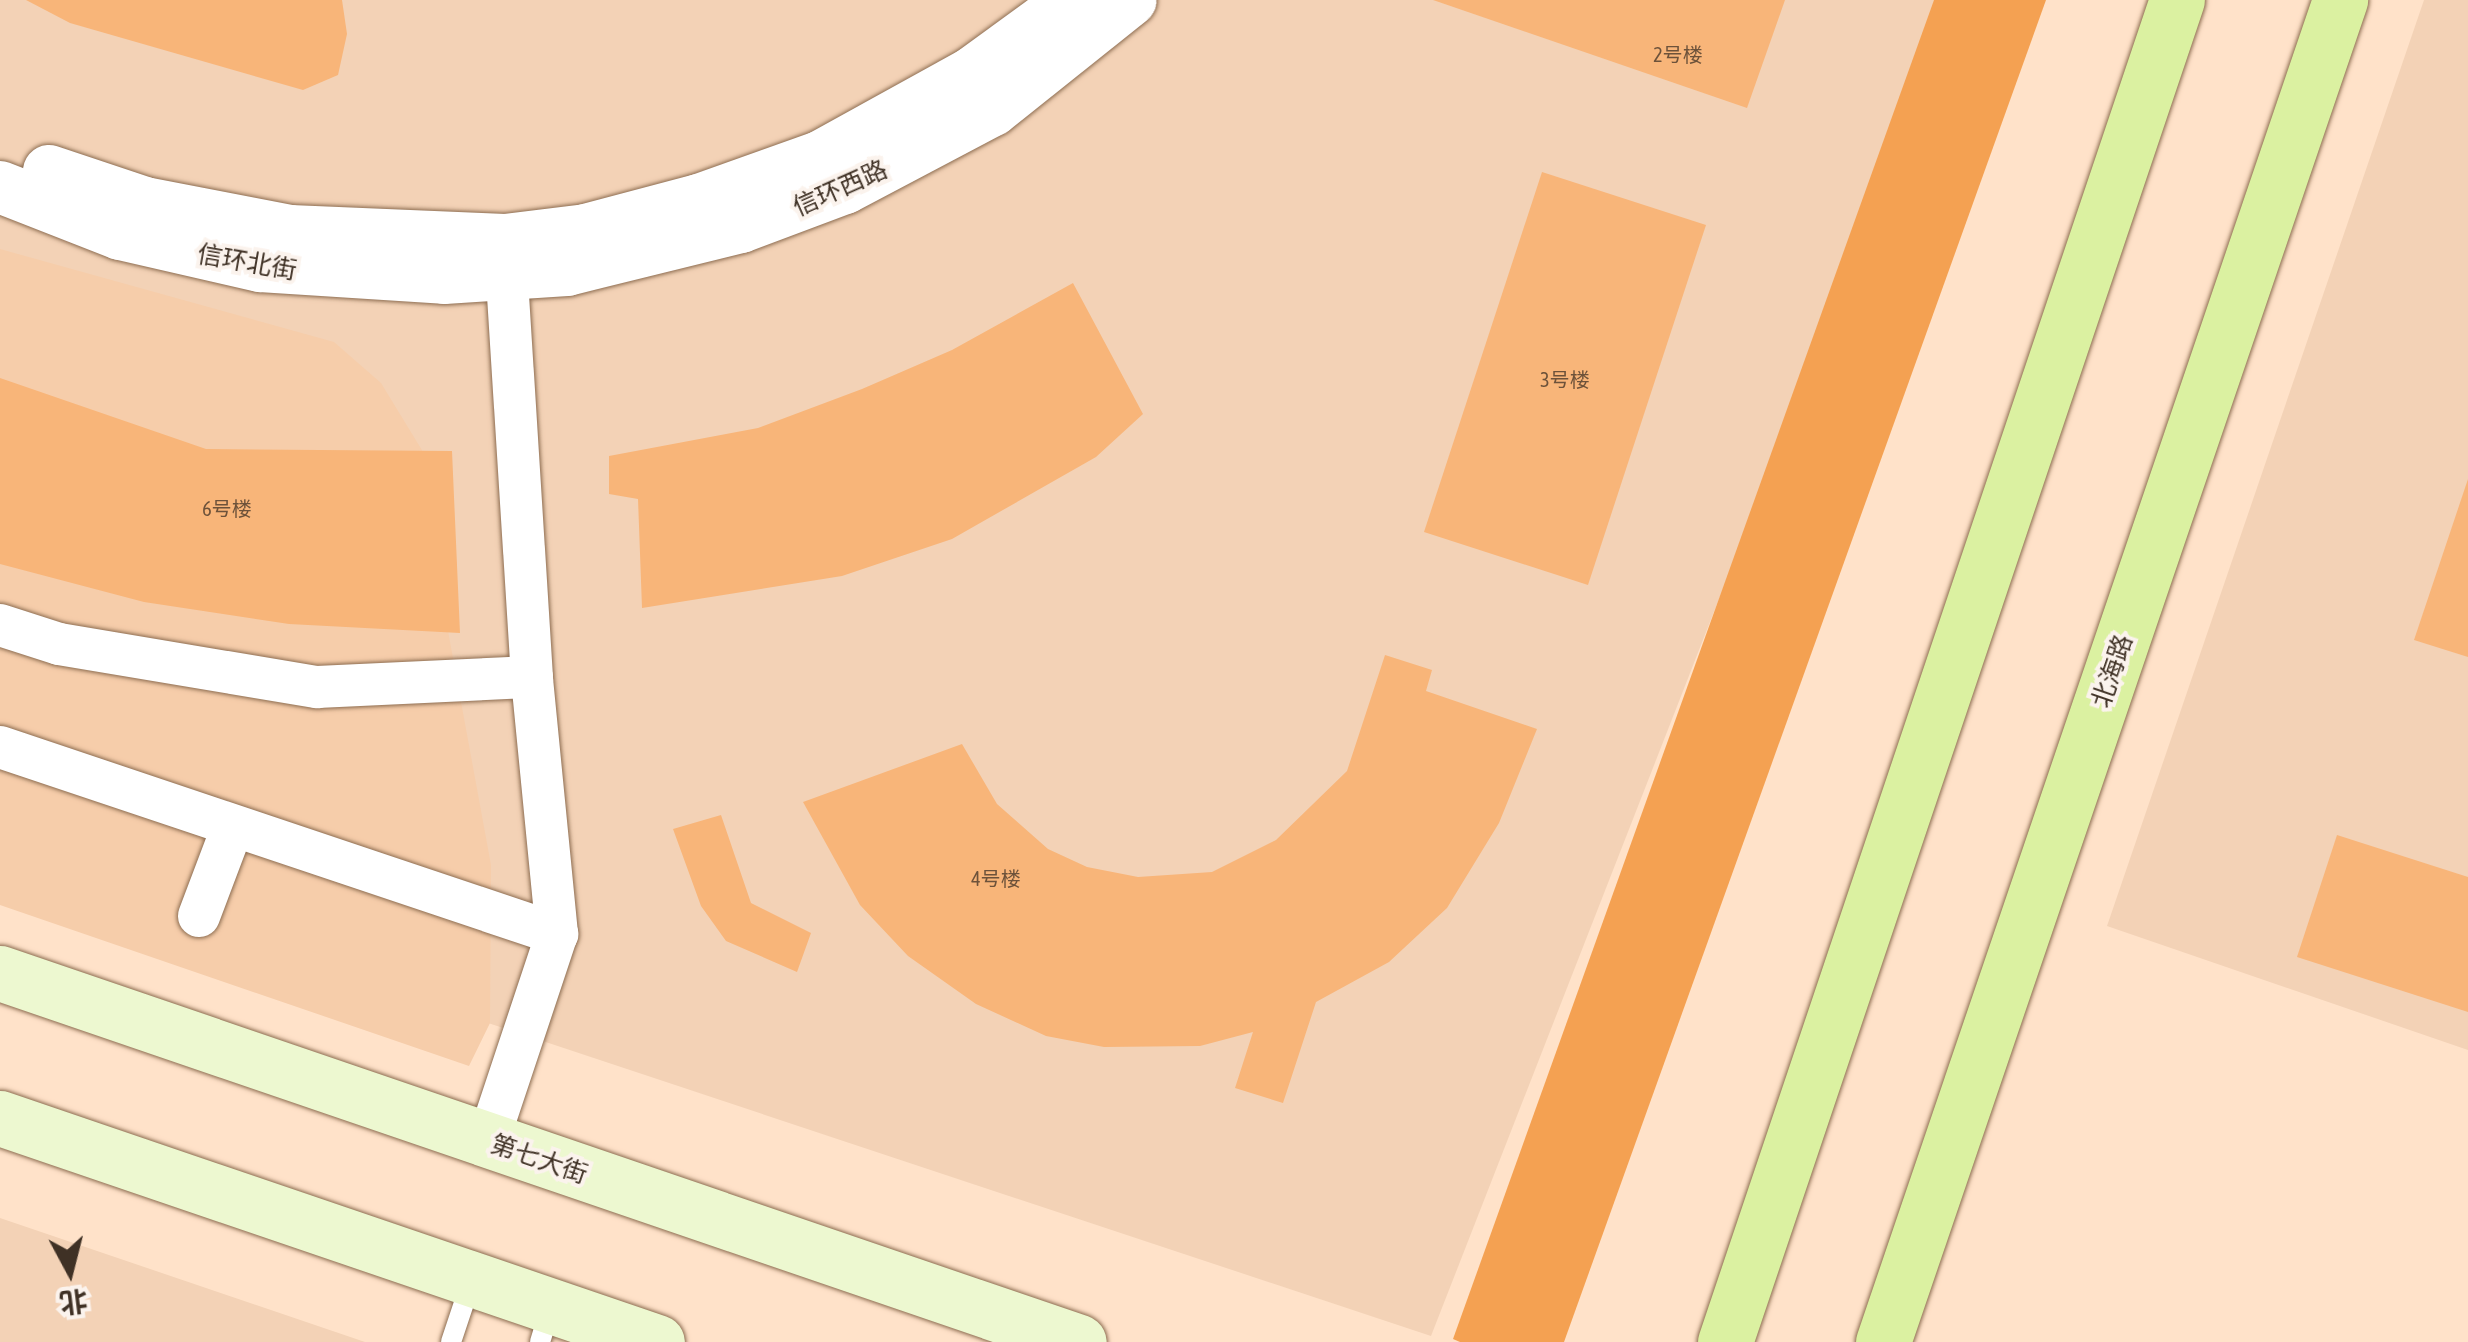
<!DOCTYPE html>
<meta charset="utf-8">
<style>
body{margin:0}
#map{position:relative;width:2468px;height:1342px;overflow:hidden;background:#ffe2c9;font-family:"Asap Condensed","Noto Sans SC",sans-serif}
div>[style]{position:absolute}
.built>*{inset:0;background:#f3d2b6}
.green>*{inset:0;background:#f6cdaa}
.forest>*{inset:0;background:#f4a152}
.building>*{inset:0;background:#f8b579}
.roads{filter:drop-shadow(0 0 2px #8d6d51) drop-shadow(0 0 2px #8d6d51)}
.service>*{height:20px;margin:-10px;padding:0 10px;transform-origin:10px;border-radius:10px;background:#fff}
.minor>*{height:42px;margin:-21px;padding:0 21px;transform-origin:21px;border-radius:21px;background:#fff}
.tertiary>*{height:52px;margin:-26px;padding:0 26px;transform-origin:26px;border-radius:26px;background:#fff}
.secondary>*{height:55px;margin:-27.5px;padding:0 27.5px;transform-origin:27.5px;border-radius:27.5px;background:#edf8d0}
.primary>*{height:55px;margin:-27.5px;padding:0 27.5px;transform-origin:27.5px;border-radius:27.5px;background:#dbf1a1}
span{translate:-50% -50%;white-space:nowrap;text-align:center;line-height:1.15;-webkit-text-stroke:8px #fbf3ed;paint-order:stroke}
.number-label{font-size:20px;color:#6d523a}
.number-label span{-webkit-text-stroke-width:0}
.street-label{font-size:25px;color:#3f3125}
.north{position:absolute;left:20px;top:1222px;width:100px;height:100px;-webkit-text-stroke:8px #fbf3ed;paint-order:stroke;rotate:173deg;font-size:28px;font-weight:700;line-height:40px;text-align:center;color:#3f3125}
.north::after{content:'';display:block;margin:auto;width:35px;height:45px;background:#3f3125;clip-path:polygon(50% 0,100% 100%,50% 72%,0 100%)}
</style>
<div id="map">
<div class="built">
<div style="clip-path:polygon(0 0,1953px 0,1431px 1336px,0 861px)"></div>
<div style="clip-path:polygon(2424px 0,2468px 0,2468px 1050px,2107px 926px)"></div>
<div style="clip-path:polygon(0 1218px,365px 1342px,0 1342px)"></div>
</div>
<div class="green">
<div style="clip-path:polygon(0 249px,334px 342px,381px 383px,442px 483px,448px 631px,491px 865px,490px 1023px,469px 1066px,0 905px)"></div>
</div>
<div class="forest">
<div style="clip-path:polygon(1934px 0,2046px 0,1564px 1342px,1460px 1342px,1453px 1339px)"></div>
</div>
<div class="building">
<div style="clip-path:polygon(26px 0,342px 0,347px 34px,338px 75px,303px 90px,70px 23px)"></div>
<div style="clip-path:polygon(1433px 0,1785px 0,1747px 108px)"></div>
<div style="clip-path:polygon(1542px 172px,1706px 225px,1588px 585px,1424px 532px)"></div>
<div style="clip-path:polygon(1073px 283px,1143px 414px,1096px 457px,952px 539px,842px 576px,642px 608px,638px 499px,609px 494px,609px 456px,758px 428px,862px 389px,952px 350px)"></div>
<div style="clip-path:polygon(0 378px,206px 449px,452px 451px,460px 633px,289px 624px,144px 602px,0 564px)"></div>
<div style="clip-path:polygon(2468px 479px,2468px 657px,2414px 640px)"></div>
<div style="clip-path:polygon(1385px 655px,1432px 670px,1426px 691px,1537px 729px,1499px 823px,1447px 908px,1389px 962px,1316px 1002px,1283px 1103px,1235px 1088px,1253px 1032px,1200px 1046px,1104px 1047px,1046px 1036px,976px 1004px,908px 956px,860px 905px,803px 802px,962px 744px,997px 804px,1048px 849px,1087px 867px,1138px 877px,1212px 872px,1276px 840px,1347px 771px)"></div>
<div style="clip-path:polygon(721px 815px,751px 903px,811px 933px,797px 972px,726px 941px,701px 906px,673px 829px)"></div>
<div style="clip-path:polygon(2337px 835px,2468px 877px,2468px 1012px,2297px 957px)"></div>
</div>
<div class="roads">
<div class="service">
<div style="left:451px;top:1342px;width:63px;rotate:-71.6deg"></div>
<div style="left:540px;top:1342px;width:38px;rotate:-73deg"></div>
</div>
<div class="minor">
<div style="left:0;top:625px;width:62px;rotate:17.9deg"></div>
<div style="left:59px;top:644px;width:262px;rotate:9.5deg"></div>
<div style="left:317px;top:687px;width:215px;rotate:-2.7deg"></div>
<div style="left:0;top:747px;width:588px;rotate:18.56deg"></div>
<div style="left:199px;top:916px;width:96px;rotate:-69.3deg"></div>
<div style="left:488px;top:1141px;width:218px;rotate:-71.6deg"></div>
<div style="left:557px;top:934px;width:258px;rotate:-95.6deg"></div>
<div style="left:532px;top:677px;width:433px;rotate:-93.6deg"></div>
</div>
<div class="tertiary">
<div style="left:49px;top:171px;width:101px;rotate:18.4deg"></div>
<div style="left:145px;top:203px;width:148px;rotate:10.9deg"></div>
<div style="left:290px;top:231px;width:215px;rotate:2.4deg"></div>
<div style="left:505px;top:240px;width:82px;rotate:-7deg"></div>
<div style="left:586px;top:230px;width:117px;rotate:-14.9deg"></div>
<div style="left:699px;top:200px;width:128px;rotate:-19.6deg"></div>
<div style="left:820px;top:157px;width:174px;rotate:-28.9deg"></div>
<div style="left:972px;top:73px;width:124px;rotate:-36.1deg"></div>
<div style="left:0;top:187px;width:129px;rotate:21.4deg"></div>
<div style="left:120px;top:234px;width:144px;rotate:12.9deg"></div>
<div style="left:260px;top:266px;width:184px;rotate:3.7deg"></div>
<div style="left:444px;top:278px;width:123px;rotate:-3.7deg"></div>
<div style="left:567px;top:270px;width:179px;rotate:-13.9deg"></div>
<div style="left:741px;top:227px;width:111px;rotate:-20.6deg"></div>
<div style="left:845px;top:188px;width:167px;rotate:-27.8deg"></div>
<div style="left:993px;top:110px;width:176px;rotate:-38.6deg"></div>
</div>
<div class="secondary">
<div style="left:0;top:973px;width:1140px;rotate:18.88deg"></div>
<div style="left:0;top:1118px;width:694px;rotate:18.83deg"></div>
</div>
<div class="primary">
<div style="left:1725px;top:1342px;width:1416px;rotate:-71.39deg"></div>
<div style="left:1883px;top:1342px;width:1418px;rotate:-71.19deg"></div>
</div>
</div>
<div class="number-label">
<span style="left:1678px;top:54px">2号楼</span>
<span style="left:1565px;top:379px">3号楼</span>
<span style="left:227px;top:508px">6号楼</span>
<span style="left:996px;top:878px">4号楼</span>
</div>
<div class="street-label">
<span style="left:840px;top:188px;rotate:-24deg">信环西路</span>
<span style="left:247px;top:262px;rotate:10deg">信环北街</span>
<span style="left:2112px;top:671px;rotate:-71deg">北海路</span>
<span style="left:539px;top:1159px;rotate:19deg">第七大街</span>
</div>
<div class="north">北</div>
</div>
